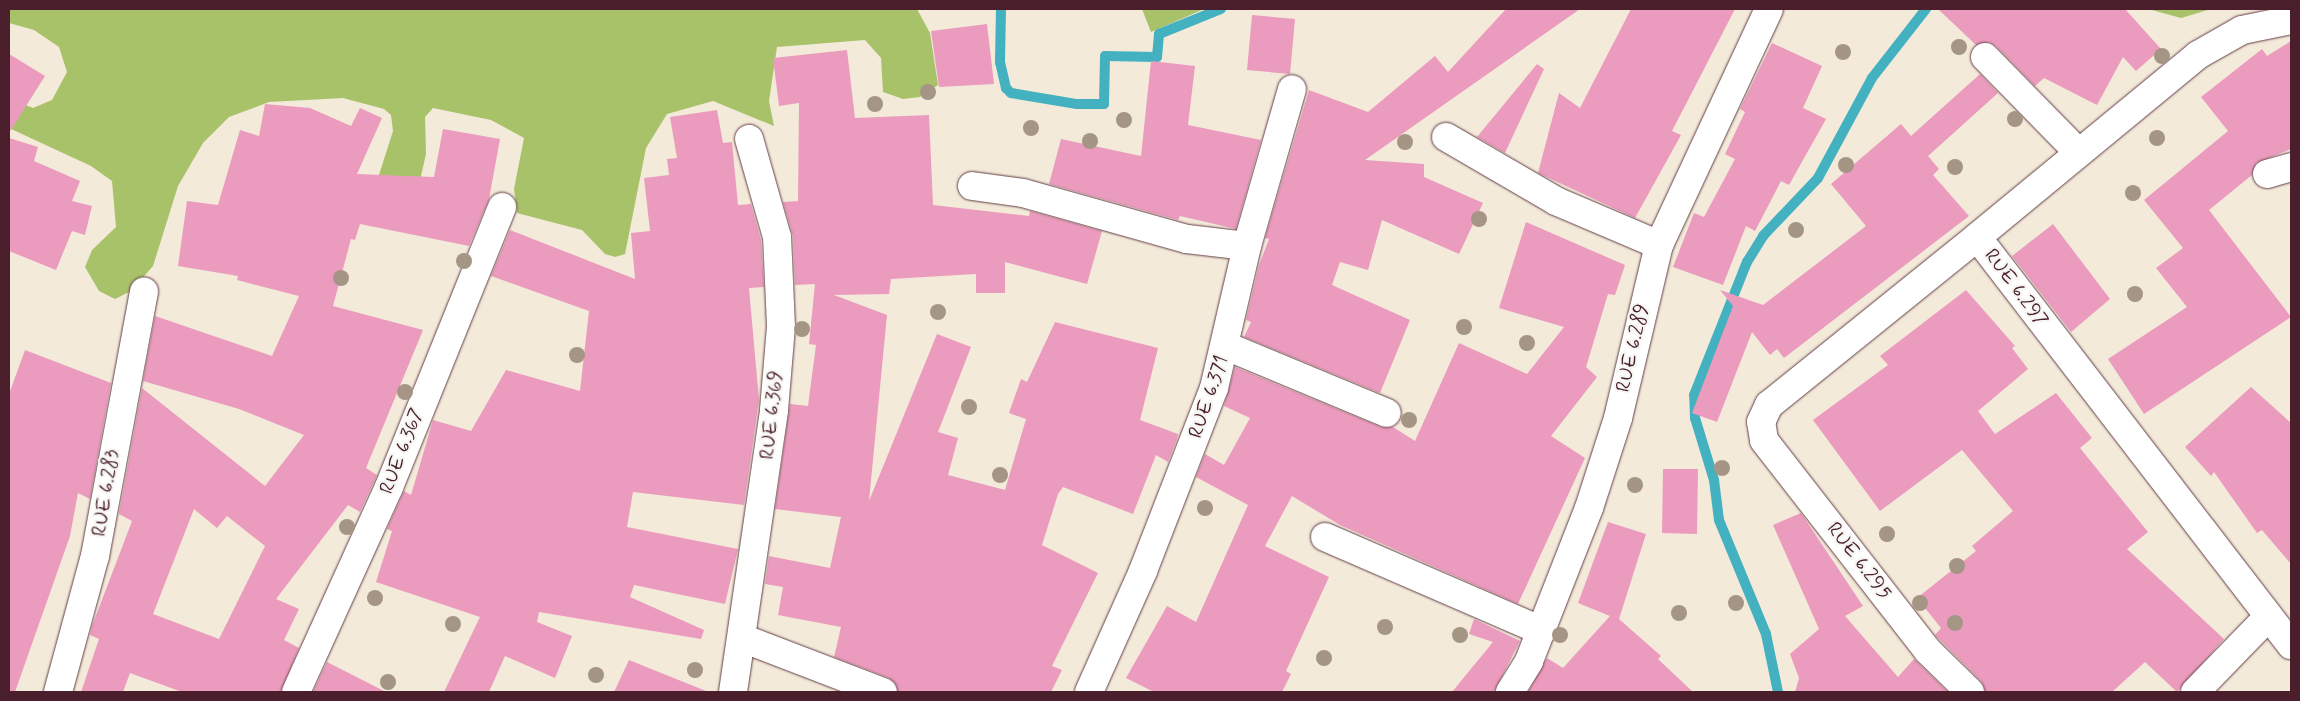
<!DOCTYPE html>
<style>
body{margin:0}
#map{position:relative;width:2300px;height:701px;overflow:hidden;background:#f3eada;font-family:Mynerve,sans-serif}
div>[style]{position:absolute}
.green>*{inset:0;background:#a8c269}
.stream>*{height:10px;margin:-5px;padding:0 5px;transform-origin:5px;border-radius:5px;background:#44b1c0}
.building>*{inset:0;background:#eb9bbe}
.roads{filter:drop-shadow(0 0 1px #633d45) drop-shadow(0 0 1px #633d45)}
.street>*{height:28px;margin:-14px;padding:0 14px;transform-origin:14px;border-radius:14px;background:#fff}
.trees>*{width:16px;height:16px;margin:-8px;border-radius:50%;background:#a59584}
span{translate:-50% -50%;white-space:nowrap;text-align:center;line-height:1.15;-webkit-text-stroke:4.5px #f6f6f2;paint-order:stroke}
.street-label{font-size:20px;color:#4a1f2b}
.frame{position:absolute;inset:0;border:10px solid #4a1f2b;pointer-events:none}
</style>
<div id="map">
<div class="green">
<div style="clip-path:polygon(9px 9px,917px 9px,930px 33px,938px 85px,920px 97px,903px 99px,883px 92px,881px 58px,865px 40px,777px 47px,769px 101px,774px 126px,713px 101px,667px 114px,646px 148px,625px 254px,615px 257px,605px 254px,582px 230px,517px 213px,514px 189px,524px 138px,491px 120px,433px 108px,425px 117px,426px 154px,420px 180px,378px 178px,393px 131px,391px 115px,384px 109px,343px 98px,269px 102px,229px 117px,203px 143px,178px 186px,153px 266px,131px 291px,115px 299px,99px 291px,85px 267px,92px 250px,116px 227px,112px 181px,91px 166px,9px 128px,9px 98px,33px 108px,52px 100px,67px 72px,59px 47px,34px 30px,9px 23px)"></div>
<div style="clip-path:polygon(1142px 9px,1204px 9px,1151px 32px)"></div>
<div style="clip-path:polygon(2148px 9px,2211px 9px,2181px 18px)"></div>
</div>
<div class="stream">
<div style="left:1001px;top:9px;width:53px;rotate:91.1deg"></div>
<div style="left:1000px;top:62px;width:27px;rotate:77deg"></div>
<div style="left:1006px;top:88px;width:7px;rotate:45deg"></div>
<div style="left:1011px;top:93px;width:67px;rotate:9.5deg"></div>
<div style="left:1077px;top:104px;width:27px"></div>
<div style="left:1104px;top:104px;width:48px;rotate:-88.8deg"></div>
<div style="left:1105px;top:56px;width:52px;rotate:1.1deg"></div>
<div style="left:1157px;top:57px;width:23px;rotate:-85deg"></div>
<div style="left:1159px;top:34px;width:67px;rotate:-22deg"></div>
<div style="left:1778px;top:692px;width:59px;rotate:-101.7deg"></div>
<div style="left:1766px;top:634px;width:123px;rotate:-112.4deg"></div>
<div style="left:1719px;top:520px;width:40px;rotate:-97.1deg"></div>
<div style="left:1714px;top:480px;width:65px;rotate:-107deg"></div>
<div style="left:1695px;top:418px;width:23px;rotate:-92deg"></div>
<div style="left:1694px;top:395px;width:143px;rotate:-68.3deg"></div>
<div style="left:1747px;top:262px;width:31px;rotate:-58deg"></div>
<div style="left:1763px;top:236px;width:80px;rotate:-46.5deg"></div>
<div style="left:1818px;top:178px;width:114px;rotate:-61.6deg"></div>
<div style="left:1872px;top:78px;width:88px;rotate:-52deg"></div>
</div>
<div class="building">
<div style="clip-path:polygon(1506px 9px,1580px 9px,1365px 160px,1424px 164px,1424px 177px,1483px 203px,1459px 254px,1382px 220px,1368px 270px,1340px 262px,1332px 285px,1410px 320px,1380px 393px,1244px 337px,1251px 322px,1246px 320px,1259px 265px,1269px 239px,1265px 238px,1309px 90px,1368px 112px,1435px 56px,1448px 72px)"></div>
<div style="clip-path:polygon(1631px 9px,1735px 9px,1672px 131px,1681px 135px,1635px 218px,1538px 173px,1559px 93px,1580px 108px)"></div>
<div style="clip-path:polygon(1938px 9px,2125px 9px,2161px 49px,2136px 71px,2123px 57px,2097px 105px,2044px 78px,2035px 86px,1996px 46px,1989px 42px,1976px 45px)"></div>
<div style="clip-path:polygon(1252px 15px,1295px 19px,1290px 74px,1247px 70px)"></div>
<div style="clip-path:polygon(987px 24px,994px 84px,939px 87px,931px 31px)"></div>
<div style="clip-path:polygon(2291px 41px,2291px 149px,2256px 163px,2252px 175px,2209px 210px,2291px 317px,2144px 414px,2108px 359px,2187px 307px,2156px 268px,2183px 248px,2144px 200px,2228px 131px,2201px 97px,2262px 49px,2267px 56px)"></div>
<div style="clip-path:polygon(1772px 43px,1822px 66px,1803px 108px,1826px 119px,1789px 185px,1781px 181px,1755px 231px,1746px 226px,1723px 285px,1673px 267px,1694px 213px,1704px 217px,1735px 159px,1725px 154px,1745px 112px,1740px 109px)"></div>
<div style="clip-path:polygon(847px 50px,855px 118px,929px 115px,933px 205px,1029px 216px,1030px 211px,1102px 231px,1087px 284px,1005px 262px,1005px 293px,976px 293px,976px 274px,891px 279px,889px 294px,834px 295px,887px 315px,869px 501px,937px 334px,971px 347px,938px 432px,958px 438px,948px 475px,1005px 490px,1026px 419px,1009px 413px,1021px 379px,1027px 382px,1055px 322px,1158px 348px,1140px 420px,1178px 434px,1177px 439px,1168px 462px,1156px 455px,1133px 514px,1063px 487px,1058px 494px,1042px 545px,1098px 573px,1052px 666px,1062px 670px,1051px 692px,898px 692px,889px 678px,834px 657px,841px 627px,778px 615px,783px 587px,765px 584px,769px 556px,830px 568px,841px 517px,775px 509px,790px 404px,808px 406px,816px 345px,809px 344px,815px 284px,795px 285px,793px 236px,783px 202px,798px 201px,799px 103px,779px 106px,773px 58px)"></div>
<div style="clip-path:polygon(9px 54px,45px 76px,9px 133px)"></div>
<div style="clip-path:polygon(1151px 61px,1195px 66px,1188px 125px,1261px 140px,1236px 229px,1180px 216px,1178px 220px,1049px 184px,1061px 139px,1141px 156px)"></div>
<div style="clip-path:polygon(1537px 64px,1544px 69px,1505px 153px,1477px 137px)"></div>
<div style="clip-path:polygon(1980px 74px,1998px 93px,1928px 156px,1939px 169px,1933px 175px,1969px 216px,1784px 358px,1777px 349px,1770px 355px,1752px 332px,1717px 422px,1692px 413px,1733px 306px,1720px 290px,1763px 305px,1866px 226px,1831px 184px,1901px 124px,1911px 136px)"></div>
<div style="clip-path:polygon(evenodd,265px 104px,310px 108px,351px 126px,360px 108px,382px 118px,357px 174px,434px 177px,443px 129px,500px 139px,489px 199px,469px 246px,360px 224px,355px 240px,351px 239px,333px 306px,423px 330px,366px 468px,377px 475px,360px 512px,348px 505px,276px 599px,299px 609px,284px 640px,299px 648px,281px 692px,182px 692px,130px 673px,123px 692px,81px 692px,99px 639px,90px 635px,92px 626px,132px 521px,119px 514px,142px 388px,265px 486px,304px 435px,239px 409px,143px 381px,155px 316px,272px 356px,299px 296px,237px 280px,238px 276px,178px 266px,187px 201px,218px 205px,240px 130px,259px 136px,265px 104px,194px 509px,217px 528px,227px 516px,265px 546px,219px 639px,153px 614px,194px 509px)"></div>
<div style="clip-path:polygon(717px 110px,723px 143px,732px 142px,738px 205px,751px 204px,761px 240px,764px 287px,749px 288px,759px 400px,744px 505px,633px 492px,627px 527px,738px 549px,725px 604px,634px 585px,630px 597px,704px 630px,701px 639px,539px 612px,537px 622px,572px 636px,555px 678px,505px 656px,489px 692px,444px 692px,480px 617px,376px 582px,392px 531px,387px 529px,404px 491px,411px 495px,433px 420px,471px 431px,506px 370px,580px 391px,589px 311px,491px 276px,510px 230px,635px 279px,631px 233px,650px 231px,644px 178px,669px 175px,667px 159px,677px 158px,670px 117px)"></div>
<div style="clip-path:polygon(9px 138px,38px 147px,34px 161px,80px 181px,72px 201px,92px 206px,85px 235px,72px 231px,56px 270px,9px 251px)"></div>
<div style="clip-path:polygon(1526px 222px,1625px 265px,1615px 295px,1608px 294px,1586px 367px,1597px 377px,1551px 436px,1585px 458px,1518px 604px,1340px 525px,1292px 496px,1265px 546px,1329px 577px,1286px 671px,1291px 674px,1282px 692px,1154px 692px,1126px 678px,1167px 606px,1196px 622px,1248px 505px,1196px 477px,1205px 454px,1224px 465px,1250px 418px,1224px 406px,1235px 367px,1381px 427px,1393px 427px,1415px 441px,1459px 343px,1527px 374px,1564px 327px,1499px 308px)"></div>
<div style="clip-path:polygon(2053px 224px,2110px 299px,2071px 332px,2012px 256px)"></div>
<div style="clip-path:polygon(1966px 290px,2015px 346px,2012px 348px,2028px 369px,1978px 411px,1995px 434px,2056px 393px,2092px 438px,2080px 448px,2148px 532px,2127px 549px,2224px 639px,2177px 692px,2145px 662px,2112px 692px,1985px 692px,1981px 681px,1935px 635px,1941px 628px,1917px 598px,1976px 551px,1972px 546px,2013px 511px,1962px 450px,1880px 511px,1813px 420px,1888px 365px,1880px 356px)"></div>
<div style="clip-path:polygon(25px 350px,111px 383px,90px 499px,78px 493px,70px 536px,15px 692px,9px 692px,9px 394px)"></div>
<div style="clip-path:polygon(2251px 387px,2291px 423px,2291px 564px,2262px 530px,2257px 533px,2214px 472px,2211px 476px,2185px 447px)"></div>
<div style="clip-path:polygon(1663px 469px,1698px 469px,1697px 534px,1662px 533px)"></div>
<div style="clip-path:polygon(1801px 513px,1863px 606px,1845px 616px,1898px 677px,1914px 659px,1948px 692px,1795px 692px,1799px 678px,1790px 654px,1819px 629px,1773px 525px)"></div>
<div style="clip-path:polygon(1608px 522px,1646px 534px,1619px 619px,1661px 656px,1658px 659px,1693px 692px,1528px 692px,1547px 658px,1563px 668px,1610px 616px,1578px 603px)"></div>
<div style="clip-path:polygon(1474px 619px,1520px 641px,1494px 692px,1452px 692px,1493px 642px,1469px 634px)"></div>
<div style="clip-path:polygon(629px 660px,706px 691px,705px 692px,614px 692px)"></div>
<div style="clip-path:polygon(327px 662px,386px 692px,313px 692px)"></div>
</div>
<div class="roads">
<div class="street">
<div style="left:2291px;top:20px;width:50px;rotate:168.5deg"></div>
<div style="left:2242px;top:30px;width:51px;rotate:150.4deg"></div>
<div style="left:2198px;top:55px;width:286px;rotate:140.5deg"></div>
<div style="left:1977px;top:237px;width:515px;rotate:52.42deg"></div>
<div style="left:1985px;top:57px;width:134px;rotate:45.6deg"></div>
<div style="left:1446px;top:137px;width:127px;rotate:30.2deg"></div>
<div style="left:1556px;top:201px;width:112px;rotate:23.1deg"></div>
<div style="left:2267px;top:174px;width:25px;rotate:-16deg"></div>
<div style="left:972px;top:186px;width:51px;rotate:7.8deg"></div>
<div style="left:1023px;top:193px;width:170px;rotate:15.7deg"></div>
<div style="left:1187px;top:239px;width:60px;rotate:6.7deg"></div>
<div style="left:1226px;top:346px;width:174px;rotate:22.6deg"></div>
<div style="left:1325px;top:537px;width:236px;rotate:23.4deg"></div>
<div style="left:742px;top:638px;width:151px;rotate:21deg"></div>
<div style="left:58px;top:692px;width:141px;rotate:-74.8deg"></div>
<div style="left:95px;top:556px;width:269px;rotate:-79.5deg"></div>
<div style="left:296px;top:692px;width:225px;rotate:-65.6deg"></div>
<div style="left:389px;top:487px;width:302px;rotate:-68deg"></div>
<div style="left:733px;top:692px;width:285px;rotate:-81.7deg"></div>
<div style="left:774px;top:410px;width:83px;rotate:-85.2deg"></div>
<div style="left:781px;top:327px;width:90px;rotate:-92.5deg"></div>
<div style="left:777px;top:237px;width:102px;rotate:-105.9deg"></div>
<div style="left:1089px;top:692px;width:133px;rotate:-65.9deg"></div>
<div style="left:1143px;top:571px;width:196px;rotate:-68.8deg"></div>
<div style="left:1214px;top:388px;width:146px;rotate:-76.9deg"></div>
<div style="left:1247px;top:246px;width:163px;rotate:-74deg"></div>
<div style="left:1510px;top:692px;width:36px;rotate:-58deg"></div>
<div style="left:1529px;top:661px;width:164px;rotate:-68.6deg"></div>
<div style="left:1589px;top:508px;width:95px;rotate:-72.1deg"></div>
<div style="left:1618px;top:418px;width:178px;rotate:-76.7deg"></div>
<div style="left:1659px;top:245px;width:260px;rotate:-65deg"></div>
<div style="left:1970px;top:692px;width:59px;rotate:-135.7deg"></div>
<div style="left:1928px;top:651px;width:267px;rotate:-127.9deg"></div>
<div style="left:1764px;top:440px;width:18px;rotate:-99deg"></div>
<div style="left:1761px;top:422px;width:19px;rotate:-65deg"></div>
<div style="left:1769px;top:405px;width:267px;rotate:-38.9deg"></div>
<div style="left:2195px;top:692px;width:105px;rotate:-45.8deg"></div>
</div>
</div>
<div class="trees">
<div style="left:1959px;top:47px"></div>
<div style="left:1843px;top:52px"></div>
<div style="left:2162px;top:56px"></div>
<div style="left:928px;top:92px"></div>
<div style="left:875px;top:104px"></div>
<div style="left:2015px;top:119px"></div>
<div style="left:1124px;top:120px"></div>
<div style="left:1031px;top:128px"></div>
<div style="left:2157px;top:138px"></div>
<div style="left:1090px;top:141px"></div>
<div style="left:1405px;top:142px"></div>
<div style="left:1846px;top:165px"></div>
<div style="left:1955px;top:167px"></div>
<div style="left:2133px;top:193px"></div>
<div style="left:1479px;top:219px"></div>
<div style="left:1796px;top:230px"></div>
<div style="left:464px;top:261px"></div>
<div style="left:341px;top:278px"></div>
<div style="left:2135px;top:294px"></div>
<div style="left:938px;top:312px"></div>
<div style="left:1464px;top:327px"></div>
<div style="left:802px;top:329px"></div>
<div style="left:1527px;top:343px"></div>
<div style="left:577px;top:355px"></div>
<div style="left:405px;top:392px"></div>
<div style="left:969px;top:407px"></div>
<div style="left:1409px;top:420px"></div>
<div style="left:1722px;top:468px"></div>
<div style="left:1000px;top:475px"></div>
<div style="left:1635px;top:485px"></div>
<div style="left:1205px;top:508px"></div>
<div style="left:347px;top:527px"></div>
<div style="left:1887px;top:534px"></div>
<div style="left:1957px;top:566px"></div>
<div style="left:375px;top:598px"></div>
<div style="left:1736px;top:603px"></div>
<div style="left:1920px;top:603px"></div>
<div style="left:1679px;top:613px"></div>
<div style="left:1955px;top:623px"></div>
<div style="left:453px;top:624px"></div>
<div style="left:1385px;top:627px"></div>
<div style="left:1460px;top:635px"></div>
<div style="left:1560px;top:635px"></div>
<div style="left:1324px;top:658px"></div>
<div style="left:695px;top:670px"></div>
<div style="left:596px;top:675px"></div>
<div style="left:388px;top:682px"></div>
</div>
<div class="street-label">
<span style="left:2016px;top:288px;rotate:53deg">RUE 6.297</span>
<span style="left:1633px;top:348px;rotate:-77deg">RUE 6.289</span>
<span style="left:1209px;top:397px;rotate:-71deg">RUE 6.371</span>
<span style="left:772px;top:415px;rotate:-84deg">RUE 6.369</span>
<span style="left:402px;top:451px;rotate:-69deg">RUE 6.367</span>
<span style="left:106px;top:493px;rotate:-81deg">RUE 6.283</span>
<span style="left:1859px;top:561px;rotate:52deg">RUE 6.295</span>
</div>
<div class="frame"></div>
</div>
